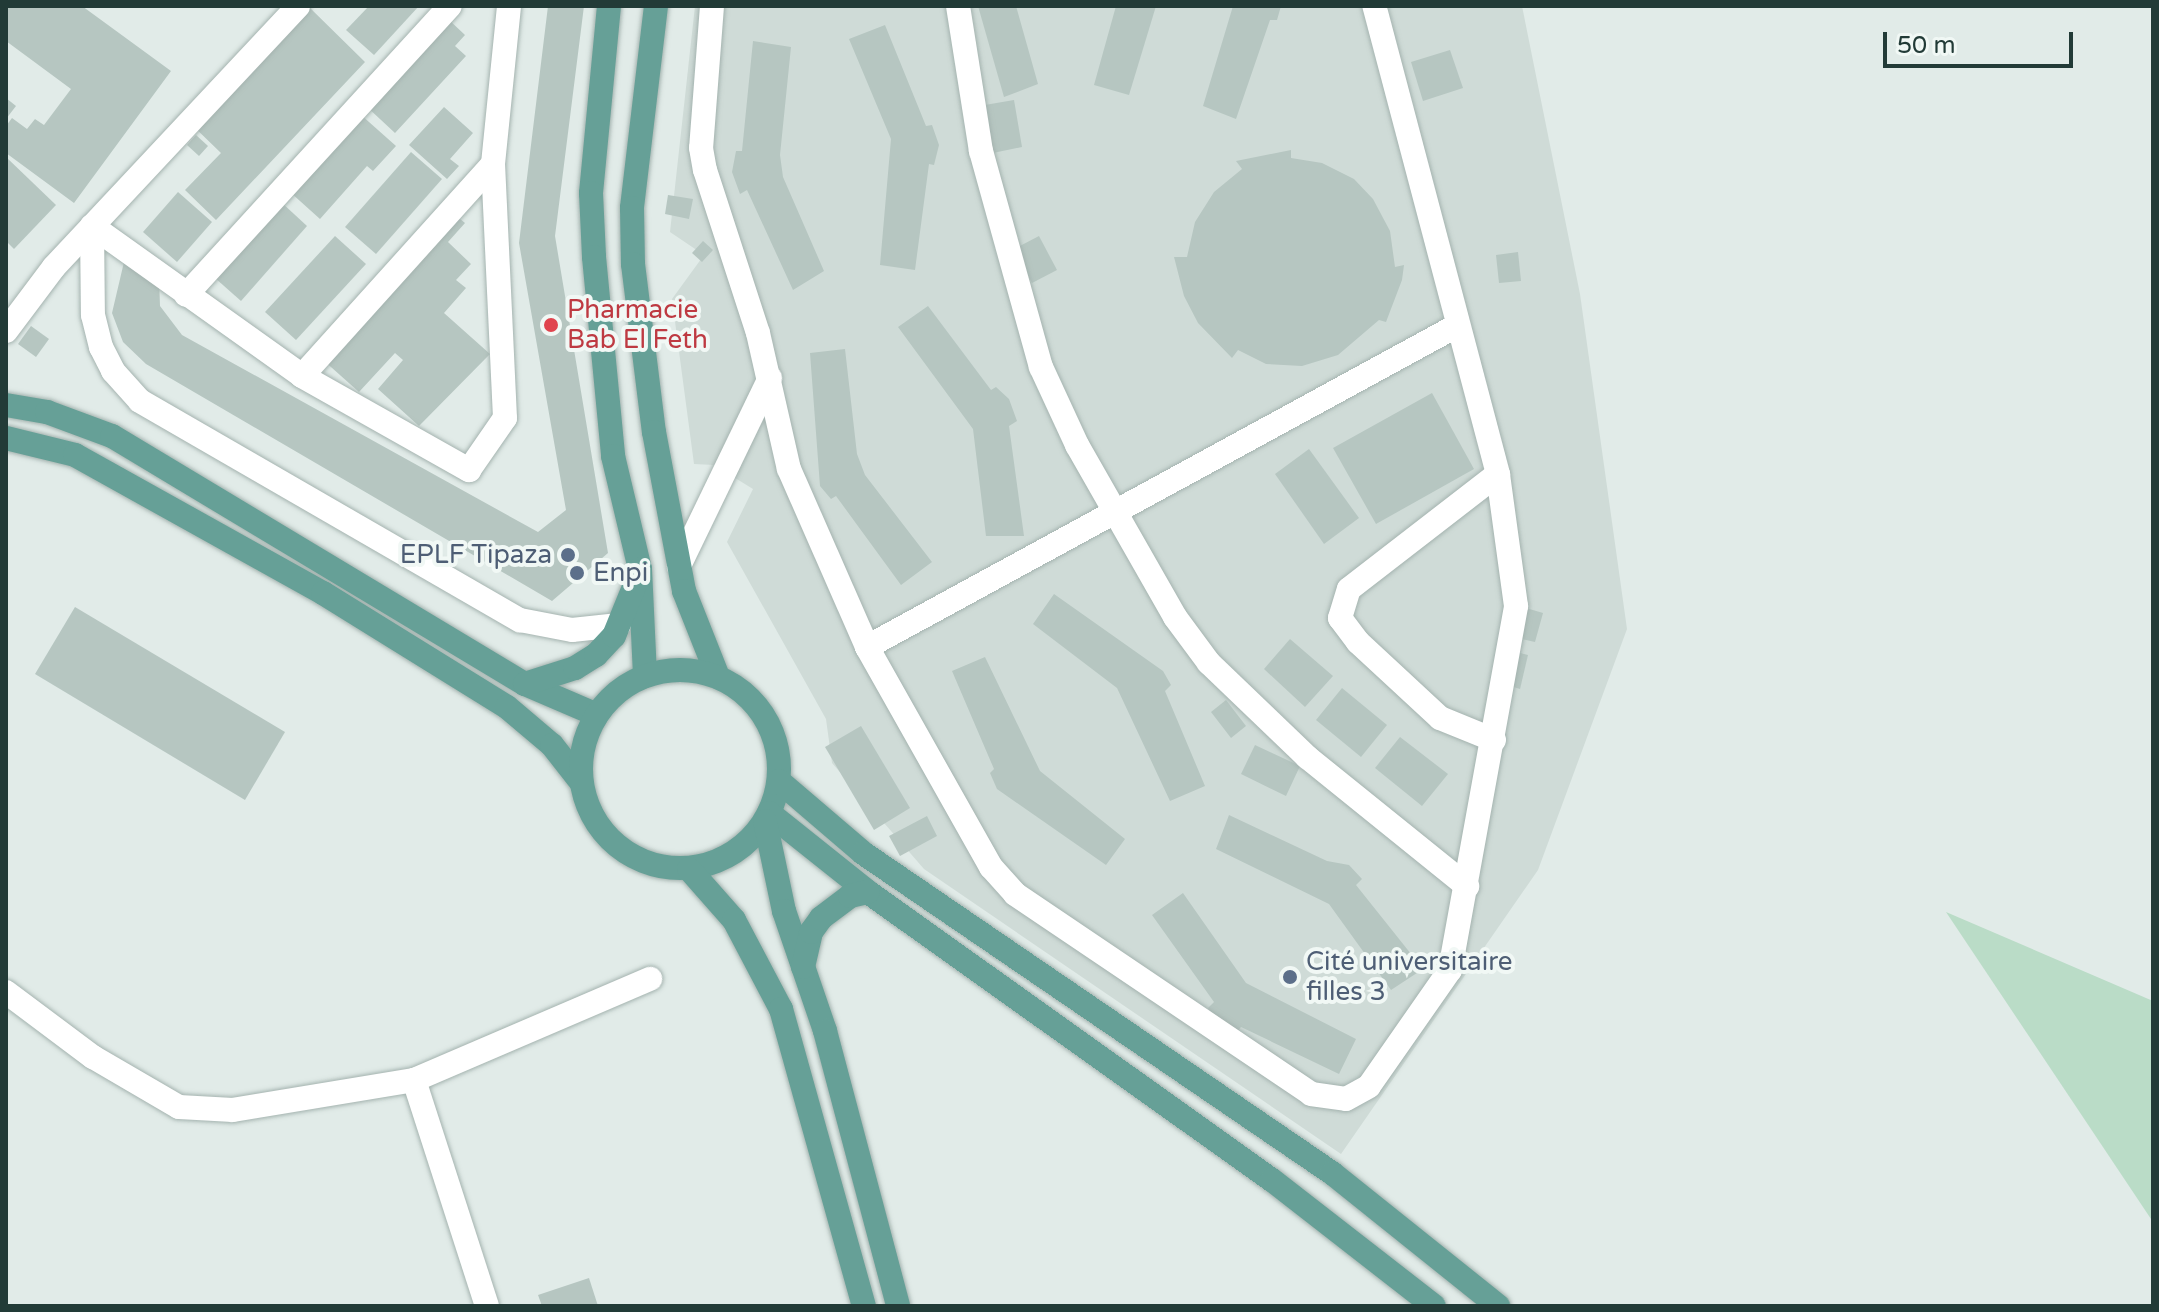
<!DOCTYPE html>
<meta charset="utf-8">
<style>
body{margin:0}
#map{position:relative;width:2159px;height:1312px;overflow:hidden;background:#e1ebe8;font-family:"Varela Round",sans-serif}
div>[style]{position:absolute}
.built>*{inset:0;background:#cfdbd7}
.green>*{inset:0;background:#badcc7}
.building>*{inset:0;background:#b6c6c1}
.roads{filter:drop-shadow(0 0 2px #a4b3af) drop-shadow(0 0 2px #a4b3af)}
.minor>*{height:24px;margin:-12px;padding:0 12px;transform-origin:12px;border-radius:12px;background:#fff}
.major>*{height:24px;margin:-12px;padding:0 12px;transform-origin:12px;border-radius:12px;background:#66a097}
.major>.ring{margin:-12px;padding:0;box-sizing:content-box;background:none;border:24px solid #66a097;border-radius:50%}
.dots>*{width:22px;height:22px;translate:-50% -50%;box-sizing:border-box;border:4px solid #f1f8f5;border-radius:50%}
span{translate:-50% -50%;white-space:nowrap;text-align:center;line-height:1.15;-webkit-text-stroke:8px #f1f8f5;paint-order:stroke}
.health-label{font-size:26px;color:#be3a42}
.left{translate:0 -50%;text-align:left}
.service-label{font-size:26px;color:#4e5e75}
.right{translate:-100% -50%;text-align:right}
.frame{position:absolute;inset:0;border:8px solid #223b37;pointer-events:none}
.scale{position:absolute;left:1883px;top:32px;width:190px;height:36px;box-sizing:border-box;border:4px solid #223b37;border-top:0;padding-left:10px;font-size:24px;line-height:28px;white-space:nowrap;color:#223b37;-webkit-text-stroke:6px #f1f8f5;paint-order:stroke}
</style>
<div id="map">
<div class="built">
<div style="clip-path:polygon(695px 6px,1522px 6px,1580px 294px,1627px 629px,1538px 870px,1341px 1154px,924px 869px,832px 763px,826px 719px,727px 542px,753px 489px,714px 465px,694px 464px,672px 299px,704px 255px,670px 232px)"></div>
</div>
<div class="green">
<div style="clip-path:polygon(1946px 912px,2153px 1001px,2153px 1222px)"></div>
</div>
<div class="building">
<div style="clip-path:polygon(6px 6px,82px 6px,171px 71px,74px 203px,6px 153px,6px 126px,12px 118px,27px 129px,35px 119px,44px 125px,71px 89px,6px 41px)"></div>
<div style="clip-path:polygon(308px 6px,365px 62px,216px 220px,185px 190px,221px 153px,191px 124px)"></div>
<div style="clip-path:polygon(369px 6px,419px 6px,374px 55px,346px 30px)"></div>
<div style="clip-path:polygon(548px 6px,584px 6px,555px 236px,608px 553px,552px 601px,146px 364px,123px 342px,112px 313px,124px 262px,159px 278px,160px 306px,182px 335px,538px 532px,566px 510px,519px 243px)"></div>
<div style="clip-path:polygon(978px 6px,1016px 6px,1038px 84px,1004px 97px)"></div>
<div style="clip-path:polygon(1116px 6px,1156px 6px,1129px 95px,1094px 85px)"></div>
<div style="clip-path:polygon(1233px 6px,1281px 6px,1277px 20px,1270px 20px,1236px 119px,1203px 106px)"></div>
<div style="clip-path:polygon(447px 18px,465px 35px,455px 46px,466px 56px,395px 133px,366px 106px)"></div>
<div style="clip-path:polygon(885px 25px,926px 126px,932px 125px,939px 145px,934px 165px,929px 164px,915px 270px,880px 265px,891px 139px,849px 39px)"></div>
<div style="clip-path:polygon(753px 41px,791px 47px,780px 155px,783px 177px,824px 271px,793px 290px,747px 190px,740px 194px,732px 172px,736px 151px,742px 151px)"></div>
<div style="clip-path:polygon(1450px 50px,1463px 88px,1423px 101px,1411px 62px)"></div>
<div style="clip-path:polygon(6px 98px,16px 106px,6px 119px)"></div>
<div style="clip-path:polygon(1014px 100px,1022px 147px,988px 154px,979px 106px)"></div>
<div style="clip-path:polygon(444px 107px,473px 133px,450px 159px,459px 166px,447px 179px,409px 145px)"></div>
<div style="clip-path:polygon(360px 114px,396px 146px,373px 171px,367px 166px,320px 219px,290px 192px)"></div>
<div style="clip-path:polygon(196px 135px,208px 146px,199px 156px,187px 145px)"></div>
<div style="clip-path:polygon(1291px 150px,1291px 158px,1322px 163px,1354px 179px,1373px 199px,1390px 231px,1395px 267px,1404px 265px,1402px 280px,1386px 322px,1379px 320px,1338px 355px,1302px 366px,1266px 364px,1238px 350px,1232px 358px,1198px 323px,1184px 296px,1174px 257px,1187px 257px,1195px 222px,1214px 192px,1242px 169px,1236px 161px)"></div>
<div style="clip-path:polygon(411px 152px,442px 179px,376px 254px,345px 227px)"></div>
<div style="clip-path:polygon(6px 157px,56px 205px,14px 249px,6px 241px)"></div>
<div style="clip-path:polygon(178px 192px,212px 222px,177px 262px,143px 232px)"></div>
<div style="clip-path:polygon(668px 195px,693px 199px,689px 219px,665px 214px)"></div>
<div style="clip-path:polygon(281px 202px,307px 226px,241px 301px,215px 278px)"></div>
<div style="clip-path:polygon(454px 214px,465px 223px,448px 242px,471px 264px,456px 280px,466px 288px,444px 313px,490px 354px,419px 426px,378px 389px,403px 360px,395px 353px,359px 392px,322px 359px)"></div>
<div style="clip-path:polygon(335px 236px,366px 264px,296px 340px,265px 312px)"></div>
<div style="clip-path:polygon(1039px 236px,1057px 270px,1032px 283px,1014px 249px)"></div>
<div style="clip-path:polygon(703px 241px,713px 250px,702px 262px,692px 253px)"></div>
<div style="clip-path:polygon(1518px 252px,1521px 281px,1499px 283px,1496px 255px)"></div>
<div style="clip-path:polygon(928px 306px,991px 390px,996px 387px,1009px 399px,1017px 421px,1009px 426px,1024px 536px,986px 536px,973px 429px,898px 327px)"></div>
<div style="clip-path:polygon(31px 326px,49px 339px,36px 357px,18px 344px)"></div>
<div style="clip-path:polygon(845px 349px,857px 454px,865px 475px,932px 562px,901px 585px,836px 496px,831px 499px,820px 486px,810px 353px)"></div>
<div style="clip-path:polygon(1432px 393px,1474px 469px,1376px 524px,1333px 448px)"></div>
<div style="clip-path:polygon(1309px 449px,1359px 518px,1324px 544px,1275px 474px)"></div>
<div style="clip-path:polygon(1054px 594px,1163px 671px,1171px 685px,1165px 691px,1205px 786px,1170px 801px,1117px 688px,1033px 624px)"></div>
<div style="clip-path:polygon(75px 607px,285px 732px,245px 800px,35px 674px)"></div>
<div style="clip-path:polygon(1526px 608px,1543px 613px,1535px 642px,1518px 638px)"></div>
<div style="clip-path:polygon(1290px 639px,1333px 676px,1305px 707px,1264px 669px)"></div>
<div style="clip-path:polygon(1516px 652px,1528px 655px,1520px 689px,1507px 685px)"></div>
<div style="clip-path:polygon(985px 657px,1040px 771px,1125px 839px,1106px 865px,997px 789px,990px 773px,994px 769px,952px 671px)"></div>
<div style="clip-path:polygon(1342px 688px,1387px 725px,1361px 757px,1316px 720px)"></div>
<div style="clip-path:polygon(1226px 700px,1246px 726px,1231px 738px,1211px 712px)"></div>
<div style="clip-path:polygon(861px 726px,910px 808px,874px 830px,825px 747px)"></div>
<div style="clip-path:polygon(1400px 737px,1448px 774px,1422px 806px,1375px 768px)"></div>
<div style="clip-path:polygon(1255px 745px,1300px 766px,1286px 796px,1241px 774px)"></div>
<div style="clip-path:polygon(1229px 815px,1327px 861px,1349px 865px,1362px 879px,1356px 885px,1423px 969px,1391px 990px,1329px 904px,1216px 849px)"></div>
<div style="clip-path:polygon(927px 816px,937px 836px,900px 856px,889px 836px)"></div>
<div style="clip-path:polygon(1183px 893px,1246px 983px,1356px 1039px,1339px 1074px,1241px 1027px,1237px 1032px,1219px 1023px,1208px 1008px,1214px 1002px,1152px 915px)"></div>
<div style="clip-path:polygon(589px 1278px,598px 1306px,542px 1306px,538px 1295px)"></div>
</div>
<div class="roads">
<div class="minor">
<div style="left:712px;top:6px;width:142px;rotate:94.4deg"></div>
<div style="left:701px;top:148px;width:22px;rotate:80deg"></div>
<div style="left:705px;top:170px;width:171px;rotate:72deg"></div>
<div style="left:758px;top:333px;width:139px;rotate:77.2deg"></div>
<div style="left:789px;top:469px;width:194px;rotate:66.3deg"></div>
<div style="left:867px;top:647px;width:253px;rotate:60.6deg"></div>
<div style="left:991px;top:867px;width:36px;rotate:48deg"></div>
<div style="left:1015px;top:894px;width:357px;rotate:34deg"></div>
<div style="left:1311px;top:1094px;width:35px;rotate:8deg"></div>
<div style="left:1346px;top:1099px;width:26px;rotate:-29deg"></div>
<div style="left:1369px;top:1086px;width:141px;rotate:-55.1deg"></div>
<div style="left:1450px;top:970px;width:370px;rotate:-79.7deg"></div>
<div style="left:1516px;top:606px;width:133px;rotate:-97.8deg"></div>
<div style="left:1498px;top:474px;width:484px;rotate:-104.8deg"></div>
<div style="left:958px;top:6px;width:147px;rotate:81deg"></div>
<div style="left:981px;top:151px;width:224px;rotate:74.5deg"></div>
<div style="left:1041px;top:367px;width:86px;rotate:65.2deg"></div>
<div style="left:1077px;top:445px;width:198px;rotate:60.3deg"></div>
<div style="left:1175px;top:617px;width:57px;rotate:53.5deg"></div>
<div style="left:1209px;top:663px;width:136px;rotate:43.8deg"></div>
<div style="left:1307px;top:757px;width:206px;rotate:38.9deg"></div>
<div style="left:92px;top:226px;width:258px;rotate:35.5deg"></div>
<div style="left:302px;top:376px;width:192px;rotate:29.4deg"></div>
<div style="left:469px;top:470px;width:63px;rotate:-55.3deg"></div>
<div style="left:505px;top:418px;width:254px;rotate:-92.7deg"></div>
<div style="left:493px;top:164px;width:159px;rotate:-84.2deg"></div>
<div style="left:92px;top:226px;width:89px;rotate:89.4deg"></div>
<div style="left:93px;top:315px;width:33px;rotate:76deg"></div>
<div style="left:101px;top:347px;width:27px;rotate:63deg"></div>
<div style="left:113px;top:371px;width:40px;rotate:48deg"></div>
<div style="left:140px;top:401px;width:439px;rotate:30deg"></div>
<div style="left:520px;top:620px;width:53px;rotate:10.9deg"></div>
<div style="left:572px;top:630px;width:47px;rotate:-6.1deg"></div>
<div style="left:186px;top:295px;width:391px;rotate:-47.6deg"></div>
<div style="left:6px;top:331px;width:80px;rotate:-53.1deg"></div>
<div style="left:54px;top:267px;width:357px;rotate:-46.9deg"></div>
<div style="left:302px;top:376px;width:285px;rotate:-48deg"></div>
<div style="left:679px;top:566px;width:209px;rotate:-64.2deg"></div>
<div style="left:867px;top:647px;width:673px;rotate:-28.58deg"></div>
<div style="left:1494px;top:740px;width:58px;rotate:-157.8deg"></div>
<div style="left:1440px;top:718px;width:112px;rotate:-137.2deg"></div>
<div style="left:1358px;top:642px;width:30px;rotate:-127deg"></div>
<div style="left:1340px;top:618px;width:30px;rotate:-73deg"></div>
<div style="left:1349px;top:589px;width:188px;rotate:-37.7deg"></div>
<div style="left:6px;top:992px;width:109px;rotate:36.8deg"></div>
<div style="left:93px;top:1057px;width:99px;rotate:30.2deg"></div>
<div style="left:179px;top:1107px;width:54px;rotate:3.2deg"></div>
<div style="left:233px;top:1110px;width:183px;rotate:-9.4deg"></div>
<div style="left:414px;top:1080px;width:257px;rotate:-23.2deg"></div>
<div style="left:414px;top:1080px;width:237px;rotate:72.1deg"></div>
</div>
<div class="major">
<div style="left:609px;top:6px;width:188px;rotate:95.5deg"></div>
<div style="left:591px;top:193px;width:64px;rotate:87.3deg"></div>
<div style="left:594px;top:257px;width:200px;rotate:84.5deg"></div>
<div style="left:613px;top:456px;width:116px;rotate:76.6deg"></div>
<div style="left:640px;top:569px;width:107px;rotate:87.3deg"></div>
<div style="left:656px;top:6px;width:203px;rotate:96.8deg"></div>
<div style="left:632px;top:208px;width:56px;rotate:89deg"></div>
<div style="left:633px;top:264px;width:169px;rotate:82.9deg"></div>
<div style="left:654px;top:432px;width:162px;rotate:79.3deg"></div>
<div style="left:684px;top:591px;width:92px;rotate:68.4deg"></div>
<div style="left:6px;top:405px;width:42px;rotate:9.7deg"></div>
<div style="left:47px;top:412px;width:69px;rotate:20.3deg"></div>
<div style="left:112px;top:436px;width:482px;rotate:31deg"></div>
<div style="left:525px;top:684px;width:78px;rotate:23.3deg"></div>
<div style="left:6px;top:438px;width:71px;rotate:13.8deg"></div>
<div style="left:75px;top:455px;width:284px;rotate:29.1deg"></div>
<div style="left:323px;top:593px;width:216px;rotate:31.8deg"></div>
<div style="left:507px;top:707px;width:59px;rotate:40.2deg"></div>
<div style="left:552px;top:745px;width:47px;rotate:51.9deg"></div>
<div class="ring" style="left:581px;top:670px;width:174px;height:174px"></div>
<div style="left:525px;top:684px;width:52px;rotate:-17.7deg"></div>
<div style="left:575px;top:668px;width:25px;rotate:-32deg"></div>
<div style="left:596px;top:655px;width:26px;rotate:-47deg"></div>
<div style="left:614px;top:636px;width:58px;rotate:-67.8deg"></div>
<div style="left:779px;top:781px;width:111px;rotate:40.6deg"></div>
<div style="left:863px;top:853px;width:568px;rotate:34.31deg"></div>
<div style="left:1332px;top:1173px;width:213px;rotate:38.7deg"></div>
<div style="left:769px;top:813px;width:127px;rotate:38.6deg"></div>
<div style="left:868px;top:892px;width:496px;rotate:35.5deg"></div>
<div style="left:1272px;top:1180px;width:205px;rotate:37.9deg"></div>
<div style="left:765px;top:821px;width:92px;rotate:78.1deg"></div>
<div style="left:784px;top:911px;width:127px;rotate:71.1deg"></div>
<div style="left:825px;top:1031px;width:285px;rotate:75.1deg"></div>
<div style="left:689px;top:869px;width:68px;rotate:48.6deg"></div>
<div style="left:734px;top:920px;width:101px;rotate:62.2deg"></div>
<div style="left:781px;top:1009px;width:308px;rotate:74.4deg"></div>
<div style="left:803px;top:967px;width:36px;rotate:-77deg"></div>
<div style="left:811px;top:932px;width:17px;rotate:-54deg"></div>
<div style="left:821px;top:918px;width:36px;rotate:-37deg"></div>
<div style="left:850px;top:896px;width:18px;rotate:-13deg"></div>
</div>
</div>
<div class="dots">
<div style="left:551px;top:325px;background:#e0444e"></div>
<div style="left:568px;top:555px;background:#5c6f8a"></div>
<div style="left:577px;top:573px;background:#5c6f8a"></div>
<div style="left:1290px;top:977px;background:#5c6f8a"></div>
</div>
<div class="health-label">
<span class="left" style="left:567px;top:325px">Pharmacie<br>Bab El Feth</span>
</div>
<div class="service-label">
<span class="right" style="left:552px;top:555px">EPLF Tipaza</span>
<span class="left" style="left:593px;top:573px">Enpi</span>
<span class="left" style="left:1306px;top:977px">Cité universitaire<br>filles 3</span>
</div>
<div class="frame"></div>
<div class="scale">50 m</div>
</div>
